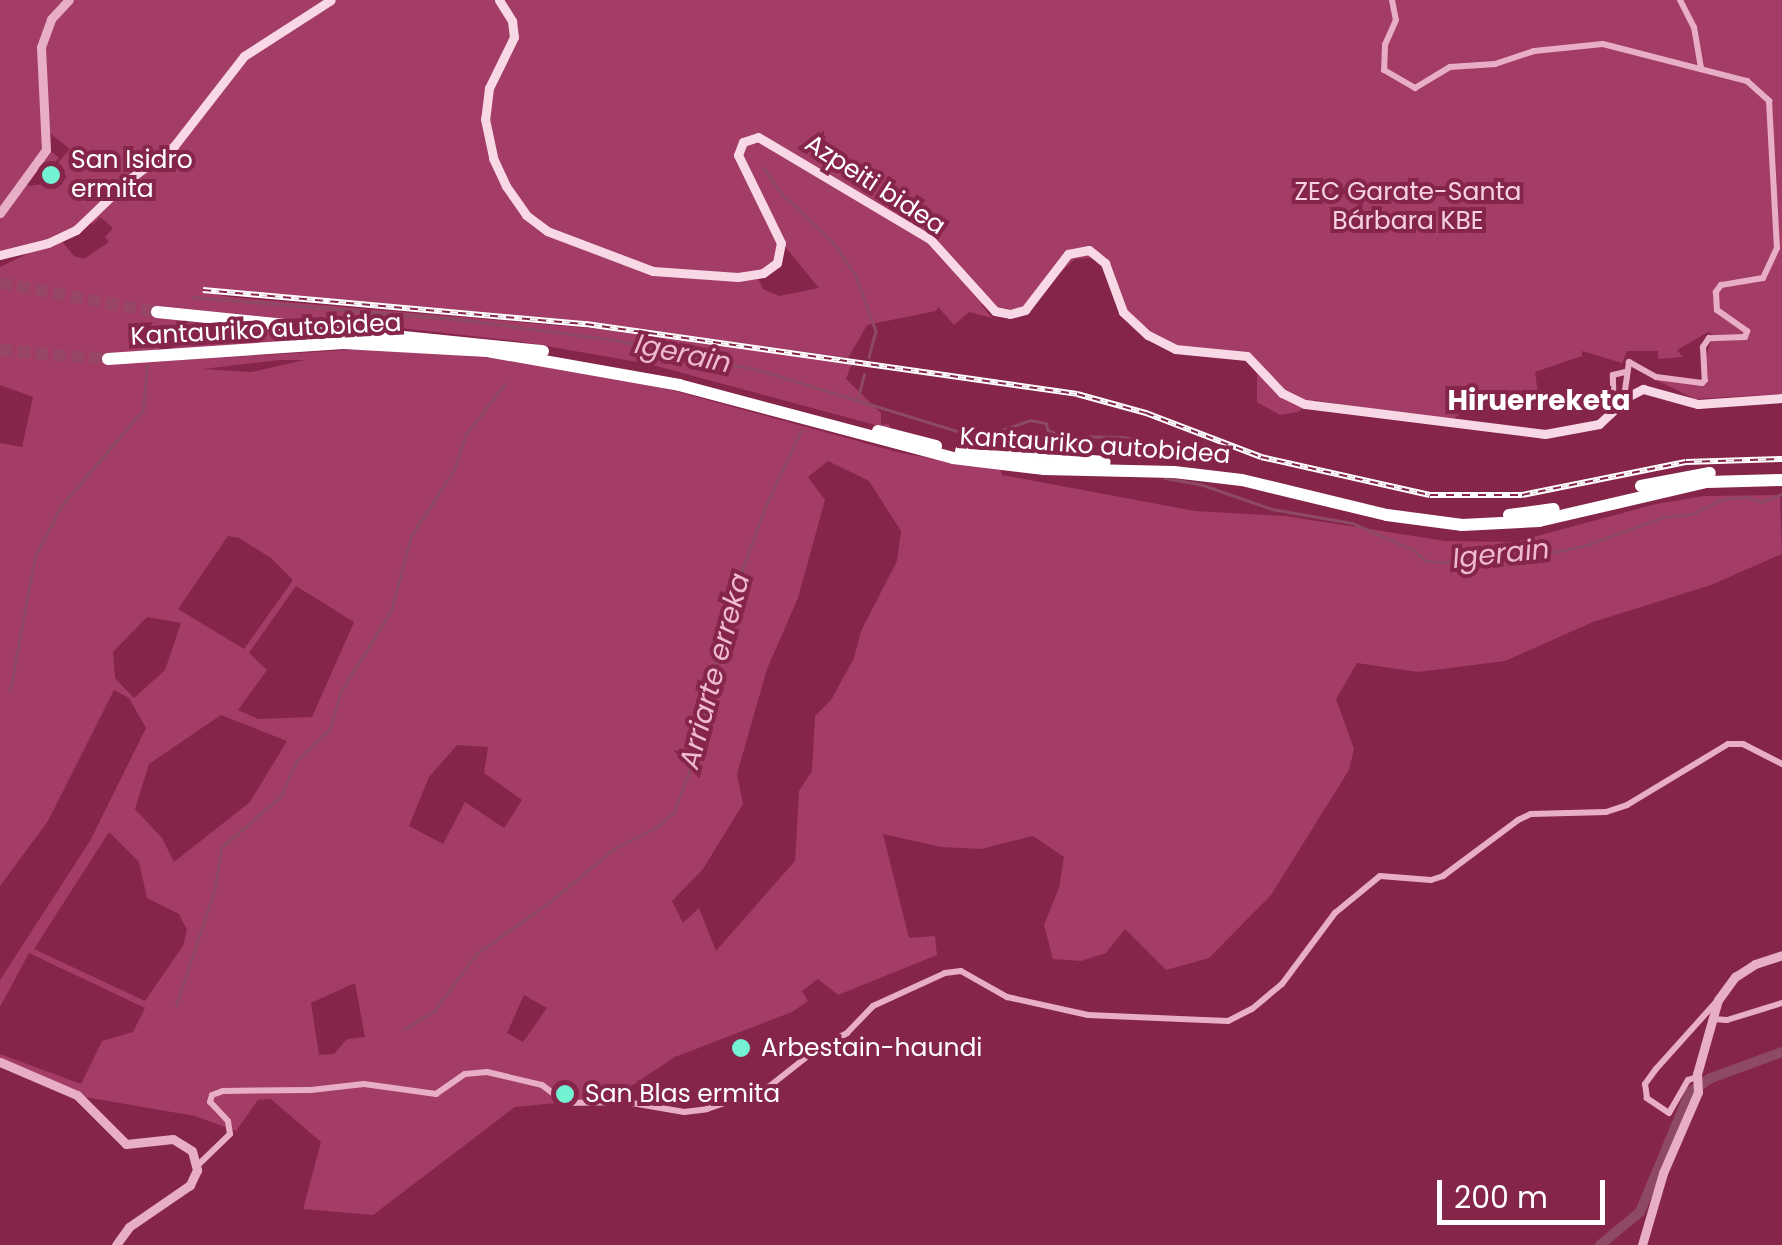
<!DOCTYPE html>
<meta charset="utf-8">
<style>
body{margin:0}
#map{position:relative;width:1782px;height:1245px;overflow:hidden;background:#85254a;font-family:Poppins,sans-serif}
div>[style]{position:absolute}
.green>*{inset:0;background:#a33c67}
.stream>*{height:2.5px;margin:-1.25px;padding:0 1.25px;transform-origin:1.25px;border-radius:1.25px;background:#8e4964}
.river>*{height:10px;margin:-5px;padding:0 5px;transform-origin:5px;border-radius:5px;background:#8e4964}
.motorway-tunnel>*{height:12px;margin-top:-6px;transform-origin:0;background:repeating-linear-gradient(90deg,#974665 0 12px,transparent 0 18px)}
.minor>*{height:6px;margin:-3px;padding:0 3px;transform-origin:3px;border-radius:3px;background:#e8aec6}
.tertiary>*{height:9px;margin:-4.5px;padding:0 4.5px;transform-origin:4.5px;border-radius:4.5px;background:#e8aec6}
.secondary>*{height:9px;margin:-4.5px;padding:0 4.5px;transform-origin:4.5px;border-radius:4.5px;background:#f7d8e4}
.motorway>*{height:12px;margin:-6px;padding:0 6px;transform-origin:6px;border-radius:6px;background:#fff}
.rail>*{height:6px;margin-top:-3px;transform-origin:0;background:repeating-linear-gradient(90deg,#85254a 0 8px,#fff 0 16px);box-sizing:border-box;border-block:2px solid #fff}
.dots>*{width:28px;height:28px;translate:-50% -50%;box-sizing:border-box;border:5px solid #85254a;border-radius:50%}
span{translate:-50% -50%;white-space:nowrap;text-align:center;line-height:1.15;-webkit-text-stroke:8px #85254a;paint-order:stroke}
.poi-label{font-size:25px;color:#fff}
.left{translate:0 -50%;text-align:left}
.street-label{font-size:25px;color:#fff}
.park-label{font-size:25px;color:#f6d2e1}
.water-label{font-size:28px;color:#efbad0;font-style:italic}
.neighbourhood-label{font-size:28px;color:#fff;font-weight:700}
.scale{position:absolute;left:1437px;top:1180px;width:168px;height:45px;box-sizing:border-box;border:5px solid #fff;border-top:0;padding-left:12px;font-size:30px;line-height:35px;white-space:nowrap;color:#fff;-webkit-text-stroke:8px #85254a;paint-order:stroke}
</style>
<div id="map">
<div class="green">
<div style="clip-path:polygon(evenodd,0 0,1782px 0,1782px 394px,1695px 399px,1654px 379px,1705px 385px,1704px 362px,1713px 335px,1708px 332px,1677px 350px,1683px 357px,1658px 359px,1658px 351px,1627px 351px,1622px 363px,1582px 351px,1582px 356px,1535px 372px,1540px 408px,1472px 405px,1449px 422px,1314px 400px,1298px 412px,1280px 415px,1257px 402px,1257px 363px,1173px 344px,1151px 334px,1127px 310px,1106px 257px,1075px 259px,1019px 311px,981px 304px,992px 318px,969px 312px,954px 325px,938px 307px,936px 311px,867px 325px,848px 358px,580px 321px,203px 291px,229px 297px,599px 329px,852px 363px,846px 379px,881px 413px,881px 425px,889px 424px,890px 429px,649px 364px,517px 341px,400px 328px,250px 317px,183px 321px,161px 333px,164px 340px,168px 333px,172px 340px,186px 332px,184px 325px,189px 322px,211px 324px,155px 350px,110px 364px,381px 348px,491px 358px,657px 386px,901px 453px,1001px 470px,1002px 475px,1195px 511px,1285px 516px,1446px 541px,1515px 542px,1656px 504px,1704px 496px,1780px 495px,1782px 554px,1711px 585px,1593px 622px,1505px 661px,1418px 672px,1357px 663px,1336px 699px,1354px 749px,1349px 770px,1271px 895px,1209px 958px,1166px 970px,1125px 929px,1106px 953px,1081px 961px,1053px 959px,1044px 925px,1059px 888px,1064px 857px,1033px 836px,981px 849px,941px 847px,883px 834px,909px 938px,935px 936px,937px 955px,838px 995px,818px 979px,802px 991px,808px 1001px,792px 1012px,675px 1057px,628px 1088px,628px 1096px,515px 1107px,373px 1215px,303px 1209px,321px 1142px,271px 1099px,258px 1100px,236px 1131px,195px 1116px,67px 1094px,0 1066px,0 1054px,81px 1084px,102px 1041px,133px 1032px,145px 1008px,29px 953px,0 1007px,0 980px,90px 841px,146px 728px,129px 698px,114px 690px,48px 821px,0 886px,0 443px,22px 447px,33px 397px,0 385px,0 267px,33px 251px,0 252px,0 0,50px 133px,70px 149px,56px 165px,67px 177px,57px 187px,52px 183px,29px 186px,25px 183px,39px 165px,46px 172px,59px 158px,52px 152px,41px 165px,50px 133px,0 0,100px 217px,113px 228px,105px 237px,109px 242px,84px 259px,74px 256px,61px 240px,88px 219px,93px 224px,100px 217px,0 0,782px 243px,819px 288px,779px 296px,763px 289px,757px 276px,782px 253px,782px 243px,0 0,280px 360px,304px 360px,252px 372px,203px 369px,280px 360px,0 0,828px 461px,869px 481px,901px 531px,897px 561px,861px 631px,854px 658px,831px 700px,815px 716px,812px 771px,799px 791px,795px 861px,716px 951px,699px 908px,683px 923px,672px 901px,703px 869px,743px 804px,737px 774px,767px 669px,798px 598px,825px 500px,808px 477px,828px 461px,0 0,228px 536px,239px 538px,271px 558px,293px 580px,244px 649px,178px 609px,228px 536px,0 0,296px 586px,354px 622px,312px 717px,258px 719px,238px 710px,267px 670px,249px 653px,296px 586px,0 0,147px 617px,181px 623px,165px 670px,134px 698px,115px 678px,113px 652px,147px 617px,0 0,221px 715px,287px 741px,250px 802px,174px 862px,162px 838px,135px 809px,149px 764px,221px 715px,0 0,457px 745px,488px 747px,484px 773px,522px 800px,504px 828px,465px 802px,443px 844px,409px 826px,429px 777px,457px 745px,0 0,109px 832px,139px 862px,147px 898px,179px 914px,187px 930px,183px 946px,145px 1001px,34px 949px,109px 832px,0 0,355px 983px,365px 1037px,347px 1039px,334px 1054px,319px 1055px,311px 1003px,355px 983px,0 0,524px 995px,547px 1008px,523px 1042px,507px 1033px,524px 995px)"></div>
<div style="clip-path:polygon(231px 326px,338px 333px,410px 339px,159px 354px,209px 331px)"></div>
</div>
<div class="stream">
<div style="left:764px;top:168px;width:32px;rotate:55deg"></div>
<div style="left:782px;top:194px;width:70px;rotate:43.3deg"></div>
<div style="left:833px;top:242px;width:41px;rotate:55.9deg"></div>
<div style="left:856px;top:276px;width:59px;rotate:70deg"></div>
<div style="left:876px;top:331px;width:27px;rotate:105deg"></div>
<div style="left:193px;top:297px;width:273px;rotate:4.8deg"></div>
<div style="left:465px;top:320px;width:151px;rotate:7.6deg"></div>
<div style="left:615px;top:340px;width:147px;rotate:11.8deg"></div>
<div style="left:759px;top:370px;width:218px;rotate:17.1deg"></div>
<div style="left:967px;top:434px;width:26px;rotate:-2deg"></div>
<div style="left:993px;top:433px;width:39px;rotate:-19deg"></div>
<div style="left:1030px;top:420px;width:16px;rotate:11deg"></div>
<div style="left:1046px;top:423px;width:7px;rotate:74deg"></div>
<div style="left:1048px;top:430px;width:14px;rotate:25deg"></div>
<div style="left:1061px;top:436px;width:62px;rotate:0.9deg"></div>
<div style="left:1123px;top:437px;width:37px;rotate:14deg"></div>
<div style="left:858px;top:397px;width:23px;rotate:-75deg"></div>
<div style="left:1165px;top:478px;width:36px;rotate:10deg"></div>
<div style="left:1200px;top:484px;width:76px;rotate:19.1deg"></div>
<div style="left:1272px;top:509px;width:81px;rotate:9.9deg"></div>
<div style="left:1352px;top:523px;width:68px;rotate:23.5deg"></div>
<div style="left:1414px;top:550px;width:16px;rotate:43deg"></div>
<div style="left:1426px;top:561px;width:17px;rotate:3deg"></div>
<div style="left:1443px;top:562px;width:92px;rotate:-3.7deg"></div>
<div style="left:1535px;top:556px;width:53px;rotate:-11.9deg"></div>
<div style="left:1587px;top:545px;width:81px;rotate:-20.2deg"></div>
<div style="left:1663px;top:517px;width:29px;rotate:-6deg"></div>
<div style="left:1692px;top:514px;width:34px;rotate:-26deg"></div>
<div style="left:1723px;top:499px;width:25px;rotate:-5deg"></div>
<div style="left:1748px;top:497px;width:14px;rotate:21deg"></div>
<div style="left:1761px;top:502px;width:22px;rotate:-21deg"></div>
<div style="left:10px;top:690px;width:135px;rotate:-79.4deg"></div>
<div style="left:35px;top:557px;width:57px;rotate:-63deg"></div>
<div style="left:61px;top:506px;width:126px;rotate:-49.5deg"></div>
<div style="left:143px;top:410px;width:44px;rotate:-84.8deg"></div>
<div style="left:176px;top:1006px;width:123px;rotate:-71.6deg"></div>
<div style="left:215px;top:889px;width:41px;rotate:-81.7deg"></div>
<div style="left:221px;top:848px;width:78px;rotate:-40.8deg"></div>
<div style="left:280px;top:797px;width:38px;rotate:-65deg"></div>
<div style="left:296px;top:762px;width:47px;rotate:-44.1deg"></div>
<div style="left:330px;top:729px;width:37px;rotate:-74deg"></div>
<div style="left:340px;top:693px;width:97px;rotate:-58.1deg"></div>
<div style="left:391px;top:611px;width:78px;rotate:-75.1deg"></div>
<div style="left:411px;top:536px;width:79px;rotate:-56.9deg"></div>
<div style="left:454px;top:470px;width:38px;rotate:-72deg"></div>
<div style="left:466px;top:434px;width:63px;rotate:-52deg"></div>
<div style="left:404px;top:1029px;width:35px;rotate:-31deg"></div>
<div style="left:434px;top:1011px;width:71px;rotate:-53.6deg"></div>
<div style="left:476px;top:954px;width:92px;rotate:-35.2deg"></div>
<div style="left:551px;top:901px;width:83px;rotate:-39.6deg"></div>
<div style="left:615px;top:848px;width:45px;rotate:-26.6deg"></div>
<div style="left:655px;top:828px;width:25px;rotate:-40deg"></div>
<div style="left:674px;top:812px;width:68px;rotate:-69.4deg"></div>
<div style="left:698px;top:748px;width:103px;rotate:-78.8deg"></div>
<div style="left:718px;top:647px;width:81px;rotate:-72.7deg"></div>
<div style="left:742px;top:570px;width:67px;rotate:-69.9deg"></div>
<div style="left:765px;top:507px;width:84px;rotate:-64.7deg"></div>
</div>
<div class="river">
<div style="left:1600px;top:1245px;width:52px;rotate:-39.5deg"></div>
<div style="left:1640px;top:1212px;width:130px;rotate:-67.4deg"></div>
<div style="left:1690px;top:1092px;width:25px;rotate:-34deg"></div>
<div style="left:1711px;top:1078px;width:76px;rotate:-20.1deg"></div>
</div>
<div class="motorway-tunnel">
<div style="left:0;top:283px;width:160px;rotate:10.5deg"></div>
<div style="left:0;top:350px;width:108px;rotate:4.8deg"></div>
</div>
<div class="minor">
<div style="left:1392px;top:0;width:20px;rotate:79deg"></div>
<div style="left:1396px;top:20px;width:27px;rotate:114deg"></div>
<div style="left:1385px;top:45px;width:25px;rotate:92deg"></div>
<div style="left:1384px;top:70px;width:36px;rotate:30deg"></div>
<div style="left:1415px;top:88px;width:41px;rotate:-31deg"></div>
<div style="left:1450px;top:67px;width:45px;rotate:-3.8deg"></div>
<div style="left:1495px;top:64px;width:41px;rotate:-18.4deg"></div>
<div style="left:1534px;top:51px;width:69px;rotate:-5.8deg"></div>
<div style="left:1603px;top:44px;width:149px;rotate:14.4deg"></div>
<div style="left:1747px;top:81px;width:30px;rotate:42deg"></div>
<div style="left:1769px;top:101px;width:147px;rotate:86.9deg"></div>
<div style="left:1777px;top:248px;width:33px;rotate:115deg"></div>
<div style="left:1763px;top:278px;width:43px;rotate:170.5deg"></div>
<div style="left:1721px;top:285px;width:9px;rotate:126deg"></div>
<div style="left:1716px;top:292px;width:18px;rotate:87deg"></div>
<div style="left:1717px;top:310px;width:37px;rotate:35deg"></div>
<div style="left:1747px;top:331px;width:6px;rotate:108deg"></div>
<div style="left:1745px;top:337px;width:36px;rotate:178deg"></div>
<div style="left:1709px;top:338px;width:11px;rotate:124deg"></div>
<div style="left:1703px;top:347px;width:33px;rotate:87deg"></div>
<div style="left:1705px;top:380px;width:4px;rotate:135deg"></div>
<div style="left:1702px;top:383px;width:46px;rotate:-172.6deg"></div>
<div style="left:1656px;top:377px;width:31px;rotate:-151deg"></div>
<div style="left:1629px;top:362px;width:37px;rotate:98deg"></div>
<div style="left:1680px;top:0;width:30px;rotate:63deg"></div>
<div style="left:1694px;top:27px;width:42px;rotate:80.3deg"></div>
<div style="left:1614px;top:411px;width:36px;rotate:-92deg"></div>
<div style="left:1613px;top:375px;width:12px;rotate:-14deg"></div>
<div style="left:1713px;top:1019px;width:14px;rotate:4deg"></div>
<div style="left:1727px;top:1020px;width:58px;rotate:-17.2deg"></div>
<div style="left:1697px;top:1077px;width:9px;rotate:162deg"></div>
<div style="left:1688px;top:1080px;width:38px;rotate:120deg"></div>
<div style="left:1669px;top:1113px;width:27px;rotate:-146deg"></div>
<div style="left:1647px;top:1098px;width:14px;rotate:-98deg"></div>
<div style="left:1645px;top:1084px;width:19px;rotate:-54deg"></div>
<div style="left:1656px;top:1069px;width:91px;rotate:-48.1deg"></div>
<div style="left:197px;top:1166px;width:46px;rotate:-44.1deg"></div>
<div style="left:230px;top:1134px;width:13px;rotate:-99deg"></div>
<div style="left:228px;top:1121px;width:26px;rotate:-133deg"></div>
<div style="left:210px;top:1102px;width:7px;rotate:-74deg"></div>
<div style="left:212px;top:1095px;width:12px;rotate:-20deg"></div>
<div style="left:223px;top:1091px;width:88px;rotate:-0.7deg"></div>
<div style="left:311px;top:1090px;width:53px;rotate:-6.5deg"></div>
<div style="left:364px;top:1084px;width:73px;rotate:7.9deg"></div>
<div style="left:436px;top:1094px;width:35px;rotate:-35deg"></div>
<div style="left:465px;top:1074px;width:22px;rotate:-5deg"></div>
<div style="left:487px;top:1072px;width:57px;rotate:13.3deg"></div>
<div style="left:542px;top:1085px;width:30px;rotate:37deg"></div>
<div style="left:566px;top:1103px;width:60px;rotate:-1deg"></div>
<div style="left:626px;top:1102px;width:59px;rotate:9.8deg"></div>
<div style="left:684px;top:1112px;width:23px;rotate:-7deg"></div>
<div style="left:707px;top:1109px;width:62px;rotate:-18.7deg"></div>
<div style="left:766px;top:1089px;width:66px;rotate:-38.3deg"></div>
<div style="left:818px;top:1048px;width:33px;rotate:-27deg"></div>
<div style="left:847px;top:1033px;width:37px;rotate:-46deg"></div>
<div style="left:873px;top:1006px;width:79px;rotate:-24.6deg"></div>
<div style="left:945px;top:973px;width:16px;rotate:-7deg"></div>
<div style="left:961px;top:971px;width:53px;rotate:29.5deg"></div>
<div style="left:1007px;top:997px;width:83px;rotate:12.5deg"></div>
<div style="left:1088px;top:1015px;width:140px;rotate:2.5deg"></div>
<div style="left:1228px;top:1021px;width:27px;rotate:-27deg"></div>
<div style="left:1252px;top:1009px;width:39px;rotate:-40deg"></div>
<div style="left:1282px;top:984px;width:89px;rotate:-53.3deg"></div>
<div style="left:1335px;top:913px;width:58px;rotate:-39.4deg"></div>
<div style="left:1380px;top:876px;width:51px;rotate:4.5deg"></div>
<div style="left:1431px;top:880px;width:13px;rotate:-18deg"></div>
<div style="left:1443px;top:876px;width:94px;rotate:-36.7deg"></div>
<div style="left:1518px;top:820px;width:14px;rotate:-25deg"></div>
<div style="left:1531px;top:814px;width:75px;rotate:-1.5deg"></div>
<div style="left:1606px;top:812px;width:22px;rotate:-18deg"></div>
<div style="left:1627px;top:805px;width:118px;rotate:-31.1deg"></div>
<div style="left:1728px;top:744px;width:15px"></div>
<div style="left:1743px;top:744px;width:44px;rotate:27.1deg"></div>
</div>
<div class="tertiary">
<div style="left:0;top:213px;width:78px;rotate:-53.9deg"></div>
<div style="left:46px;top:150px;width:103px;rotate:-92.8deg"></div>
<div style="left:41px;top:47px;width:30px;rotate:-70deg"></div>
<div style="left:51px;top:19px;width:26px;rotate:-47deg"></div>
<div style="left:0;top:1062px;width:84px;rotate:23.2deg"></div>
<div style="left:77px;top:1095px;width:69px;rotate:45deg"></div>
<div style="left:126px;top:1144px;width:47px;rotate:-6.1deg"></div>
<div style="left:173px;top:1139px;width:22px;rotate:32deg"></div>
<div style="left:192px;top:1151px;width:20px;rotate:75deg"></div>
<div style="left:197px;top:1170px;width:17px;rotate:115deg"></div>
<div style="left:190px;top:1185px;width:74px;rotate:145.5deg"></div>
<div style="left:129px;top:1227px;width:22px;rotate:126deg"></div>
<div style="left:1642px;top:1245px;width:75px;rotate:-73.7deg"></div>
<div style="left:1663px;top:1173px;width:88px;rotate:-66.6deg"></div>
<div style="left:1698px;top:1092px;width:18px;rotate:-93deg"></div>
<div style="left:1697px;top:1074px;width:77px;rotate:-74.2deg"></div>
<div style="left:1718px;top:1000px;width:29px;rotate:-54deg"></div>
<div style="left:1735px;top:977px;width:24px;rotate:-33deg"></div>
<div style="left:1755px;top:964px;width:28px;rotate:-18deg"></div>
</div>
<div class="secondary">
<div style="left:499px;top:0;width:25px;rotate:58deg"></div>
<div style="left:512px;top:21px;width:16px;rotate:83deg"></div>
<div style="left:514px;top:37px;width:57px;rotate:116.1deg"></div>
<div style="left:489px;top:88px;width:31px;rotate:97deg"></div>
<div style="left:485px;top:119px;width:40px;rotate:78deg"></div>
<div style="left:493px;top:158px;width:31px;rotate:65deg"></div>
<div style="left:506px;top:186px;width:35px;rotate:55deg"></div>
<div style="left:526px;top:215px;width:26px;rotate:37deg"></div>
<div style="left:547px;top:231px;width:113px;rotate:20.7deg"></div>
<div style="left:653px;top:271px;width:85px;rotate:4deg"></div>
<div style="left:738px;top:277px;width:25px;rotate:-9deg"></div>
<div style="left:763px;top:273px;width:17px;rotate:-36deg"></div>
<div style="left:777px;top:263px;width:20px;rotate:-79deg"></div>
<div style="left:781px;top:243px;width:98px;rotate:-116deg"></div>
<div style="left:738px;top:155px;width:14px;rotate:-69deg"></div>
<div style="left:743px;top:142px;width:16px;rotate:-18deg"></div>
<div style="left:758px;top:137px;width:200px;rotate:30.7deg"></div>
<div style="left:930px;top:239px;width:97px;rotate:47.9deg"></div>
<div style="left:995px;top:311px;width:15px;rotate:11deg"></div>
<div style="left:1010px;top:314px;width:16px;rotate:-15deg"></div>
<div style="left:1025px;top:310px;width:71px;rotate:-52.5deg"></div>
<div style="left:1068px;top:254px;width:21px;rotate:-11deg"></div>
<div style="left:1089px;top:250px;width:21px;rotate:39deg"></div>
<div style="left:1105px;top:263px;width:52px;rotate:69.8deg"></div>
<div style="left:1123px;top:312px;width:34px;rotate:43deg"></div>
<div style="left:1148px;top:335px;width:30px;rotate:27deg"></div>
<div style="left:1175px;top:349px;width:72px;rotate:5.6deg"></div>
<div style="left:1247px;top:356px;width:51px;rotate:46.6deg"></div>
<div style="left:1282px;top:393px;width:25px;rotate:26deg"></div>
<div style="left:1305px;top:404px;width:242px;rotate:7.1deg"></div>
<div style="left:1545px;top:434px;width:55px;rotate:-10.5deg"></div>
<div style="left:1599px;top:424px;width:41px;rotate:-43deg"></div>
<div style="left:1629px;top:396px;width:16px;rotate:-27deg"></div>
<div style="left:1643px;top:389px;width:57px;rotate:15.3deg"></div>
<div style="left:1698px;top:404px;width:84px;rotate:-4.1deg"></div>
<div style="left:0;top:255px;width:49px;rotate:-14deg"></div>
<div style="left:48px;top:243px;width:31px;rotate:-25deg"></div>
<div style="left:76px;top:230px;width:71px;rotate:-43.9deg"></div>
<div style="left:127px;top:181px;width:59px;rotate:-36.7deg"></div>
<div style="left:174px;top:146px;width:114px;rotate:-52.1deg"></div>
<div style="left:244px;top:56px;width:103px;rotate:-32.8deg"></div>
</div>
<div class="motorway">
<div style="left:157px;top:312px;width:388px;rotate:5.8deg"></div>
<div style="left:108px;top:359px;width:236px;rotate:-3.9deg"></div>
<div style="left:343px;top:343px;width:144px;rotate:3.2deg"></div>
<div style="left:487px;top:351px;width:195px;rotate:10deg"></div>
<div style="left:679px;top:385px;width:284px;rotate:14.9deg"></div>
<div style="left:953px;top:458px;width:92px;rotate:6.9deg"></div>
<div style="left:1044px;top:469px;width:130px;rotate:1.3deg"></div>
<div style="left:1174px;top:472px;width:68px;rotate:6.7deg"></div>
<div style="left:1242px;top:480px;width:149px;rotate:13.6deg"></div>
<div style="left:1387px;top:515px;width:76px;rotate:7.6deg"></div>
<div style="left:1462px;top:525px;width:77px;rotate:-3deg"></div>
<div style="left:1539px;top:521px;width:172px;rotate:-13.1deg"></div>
<div style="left:1707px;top:482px;width:75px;rotate:-1.5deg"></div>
<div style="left:878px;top:431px;width:60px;rotate:14.5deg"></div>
<div style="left:961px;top:451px;width:144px;rotate:4.4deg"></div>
<div style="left:1641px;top:486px;width:70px;rotate:-10.7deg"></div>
<div style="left:1509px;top:515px;width:45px;rotate:-7.6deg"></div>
</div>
<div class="rail">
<div style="left:203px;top:290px;width:385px;rotate:5.1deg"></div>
<div style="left:586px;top:324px;width:496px;rotate:8.1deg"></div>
<div style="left:1077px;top:394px;width:72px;rotate:15.4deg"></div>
<div style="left:1146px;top:413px;width:123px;rotate:20.9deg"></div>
<div style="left:1261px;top:457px;width:173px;rotate:12.7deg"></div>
<div style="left:1430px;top:495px;width:92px"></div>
<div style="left:1522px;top:495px;width:167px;rotate:-11.4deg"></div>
<div style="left:1686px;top:462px;width:96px;rotate:-1.8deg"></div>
</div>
<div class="dots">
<div style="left:51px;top:175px;background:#72f2d2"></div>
<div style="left:741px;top:1048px;background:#72f2d2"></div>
<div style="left:565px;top:1094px;background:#72f2d2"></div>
</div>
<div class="poi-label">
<span class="left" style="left:71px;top:175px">San Isidro<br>ermita</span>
<span class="left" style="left:761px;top:1048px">Arbestain-haundi</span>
<span class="left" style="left:585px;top:1094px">San Blas ermita</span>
</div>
<div class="street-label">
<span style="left:875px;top:185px;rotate:33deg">Azpeiti bidea</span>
<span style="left:266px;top:330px;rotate:-3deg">Kantauriko autobidea</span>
<span style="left:1095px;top:446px;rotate:4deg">Kantauriko autobidea</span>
</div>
<div class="park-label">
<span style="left:1408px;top:207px">ZEC Garate-Santa<br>Bárbara KBE</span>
</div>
<div class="water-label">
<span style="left:683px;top:354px;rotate:12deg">Igerain</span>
<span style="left:1501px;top:554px;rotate:-6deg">Igerain</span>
<span style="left:715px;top:671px;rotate:-75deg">Arriarte erreka</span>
</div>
<div class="neighbourhood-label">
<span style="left:1539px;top:401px">Hiruerreketa</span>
</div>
<div class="scale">200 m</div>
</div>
